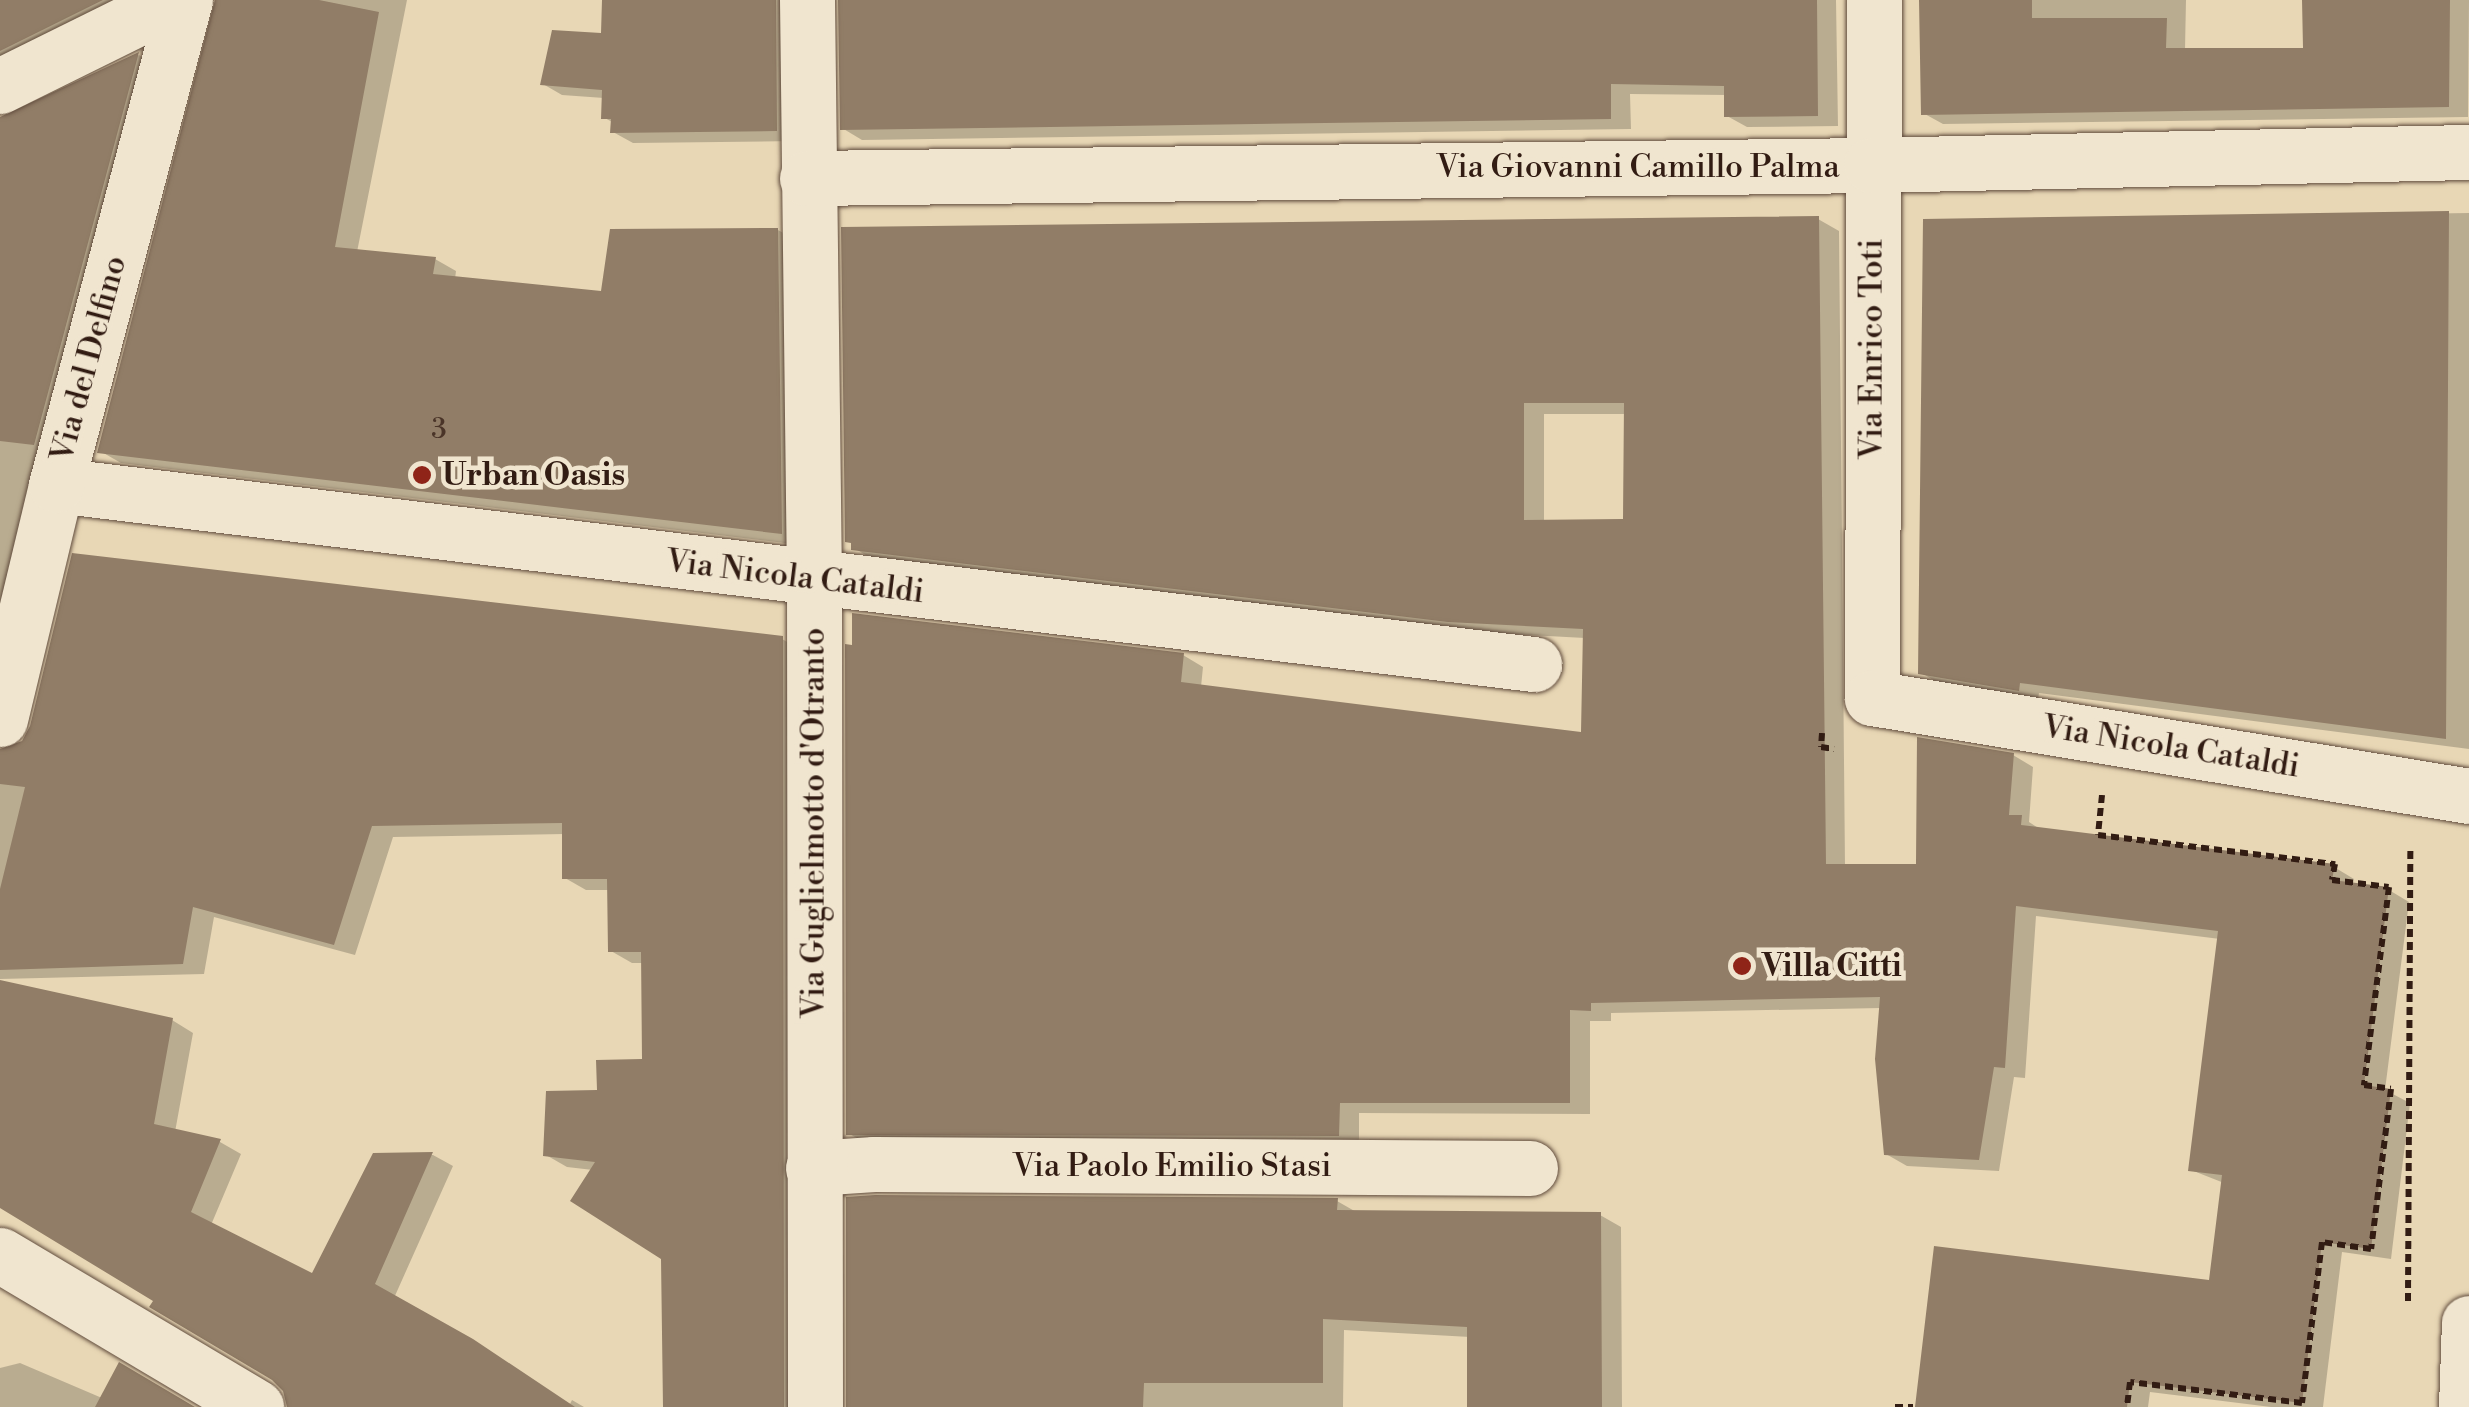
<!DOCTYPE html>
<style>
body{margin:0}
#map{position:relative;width:2469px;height:1407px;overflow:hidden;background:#e8d7b5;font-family:"Libre Bodoni",serif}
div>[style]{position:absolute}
.shadow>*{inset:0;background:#0003}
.building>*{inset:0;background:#917d67}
.path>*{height:6px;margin-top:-3px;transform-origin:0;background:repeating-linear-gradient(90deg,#321c13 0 8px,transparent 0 13px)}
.roads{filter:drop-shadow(0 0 2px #604b3c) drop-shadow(0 0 2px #604b3c)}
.minor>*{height:55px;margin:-27.5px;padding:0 27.5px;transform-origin:27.5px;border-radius:27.5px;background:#f0e5cf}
.dots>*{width:28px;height:28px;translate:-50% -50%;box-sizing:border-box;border:5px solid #f0e5cf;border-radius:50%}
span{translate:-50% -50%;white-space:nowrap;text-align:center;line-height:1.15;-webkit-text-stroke:9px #f0e5cf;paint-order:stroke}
.number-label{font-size:28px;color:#4a3428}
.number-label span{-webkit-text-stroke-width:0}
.street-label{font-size:32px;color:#321c13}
.poi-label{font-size:32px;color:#321c13;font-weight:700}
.left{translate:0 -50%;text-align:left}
</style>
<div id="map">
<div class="shadow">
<div style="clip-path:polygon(0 0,147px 0,0 76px)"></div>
<div style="clip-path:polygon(218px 0,407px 0,357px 252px,435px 259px,456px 271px,455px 279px,603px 294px,778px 230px,799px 242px,802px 545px,121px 463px,100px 451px)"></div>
<div style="clip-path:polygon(604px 0,798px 0,797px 141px,633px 143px,613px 132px,614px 123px,603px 117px,604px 98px,562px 95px,543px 84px,604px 36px)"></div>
<div style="clip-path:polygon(841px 0,1836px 0,1838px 126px,1747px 127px,1727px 116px,1727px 95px,1630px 94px,1631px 129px,862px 140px,842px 128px)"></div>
<div style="clip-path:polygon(1921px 0,2186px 0,2185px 50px,2305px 51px,2305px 0,2469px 0,2468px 117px,1943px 124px,1923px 113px)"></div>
<div style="clip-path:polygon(139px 55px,159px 67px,0 682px,0 119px)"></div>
<div style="clip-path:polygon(2469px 213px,2469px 749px,2039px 693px,2038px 700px,1940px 684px,1920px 672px,1925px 221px)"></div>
<div style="clip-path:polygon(evenodd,1818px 219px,1839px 231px,1845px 866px,1918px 866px,2013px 755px,2033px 767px,2029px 822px,2043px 831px,2334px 867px,2354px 879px,2353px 885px,2389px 890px,2409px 902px,2385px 1090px,2410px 1103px,2391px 1259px,2342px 1252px,2323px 1407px,2271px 1407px,2150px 1392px,2148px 1407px,1919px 1407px,2211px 1283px,2224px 1183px,2191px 1170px,2220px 939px,2036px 916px,2025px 1078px,2014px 1077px,1999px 1171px,1907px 1166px,1886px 1154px,1881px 1008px,1611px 1013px,1611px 1021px,1590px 1021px,1590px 1114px,1359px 1113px,1359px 1146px,869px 1145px,848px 1133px,1183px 655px,1203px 667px,1201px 687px,1584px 734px,1585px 638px,1470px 632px,874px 560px,854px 548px,1818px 219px,1544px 414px,1626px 414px,1625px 522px,1544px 523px,1544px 414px)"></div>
<div style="clip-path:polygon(782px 639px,803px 651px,804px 1407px,665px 1407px,664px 1258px,593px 1170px,567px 1167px,546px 1155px,600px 1092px,644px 1061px,643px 963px,632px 963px,611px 951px,610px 890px,586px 890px,565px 878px,565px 834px,393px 837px,355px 955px,214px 917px,204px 974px,0 979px,0 752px)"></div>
<div style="clip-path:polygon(0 982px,172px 1020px,193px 1033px,175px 1132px,220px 1142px,241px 1154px,211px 1225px,313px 1276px,374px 1155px,433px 1155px,453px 1166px,394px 1298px,570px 1404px,572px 1400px,584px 1407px,332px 1407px,0 1205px)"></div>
<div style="clip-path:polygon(1337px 1201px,1358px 1213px,1600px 1215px,1621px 1227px,1622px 1407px,1470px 1407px,1470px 1337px,1344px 1330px,1343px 1407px,849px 1407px)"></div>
<div style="clip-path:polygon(20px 1363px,102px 1398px,191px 1407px,0 1407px,0 1368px)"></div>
</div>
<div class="building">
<div style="clip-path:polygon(0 0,103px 0,0 51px)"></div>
<div style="clip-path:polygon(215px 0,319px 0,379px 12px,335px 247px,436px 257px,433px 274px,601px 291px,610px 229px,778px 228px,782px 534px,97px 453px)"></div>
<div style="clip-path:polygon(602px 0,776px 0,777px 131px,610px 133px,611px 119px,601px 119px,602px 90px,540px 85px,552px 30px,601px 33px)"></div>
<div style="clip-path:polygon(838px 0,1817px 0,1818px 116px,1724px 117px,1724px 86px,1611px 84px,1611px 119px,840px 130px)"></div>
<div style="clip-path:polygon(1919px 0,2032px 0,2032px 18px,2167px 18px,2166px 48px,2303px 48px,2302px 0,2450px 0,2449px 107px,1921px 115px)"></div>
<div style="clip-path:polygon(139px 52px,34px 445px,0 441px,0 117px)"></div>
<div style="clip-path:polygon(2449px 211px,2446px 739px,2020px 683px,2019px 691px,1918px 674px,1923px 219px)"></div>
<div style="clip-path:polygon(evenodd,1819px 216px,1826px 864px,1916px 864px,1917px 737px,2014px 753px,2009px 815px,2022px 815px,2021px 825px,2335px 864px,2332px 880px,2389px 887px,2364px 1085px,2391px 1089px,2371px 1249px,2322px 1242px,2302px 1403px,2130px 1382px,2127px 1407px,1915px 1407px,1934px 1246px,2209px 1280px,2222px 1175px,2188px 1171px,2218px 931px,2016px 906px,2005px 1068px,1994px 1067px,1979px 1160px,1884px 1155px,1875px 1059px,1880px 997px,1591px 1003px,1591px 1011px,1570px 1010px,1570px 1103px,1340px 1103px,1339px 1136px,846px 1135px,845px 644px,852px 645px,852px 613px,1184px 653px,1181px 682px,1581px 732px,1583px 629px,1448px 622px,851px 550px,851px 543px,845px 542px,841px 227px,1819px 216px,1524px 403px,1624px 403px,1623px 519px,1524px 520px,1524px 403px)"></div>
<div style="clip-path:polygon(72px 553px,783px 636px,784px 1407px,663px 1407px,661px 1259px,570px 1201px,595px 1162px,543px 1156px,546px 1091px,597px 1090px,596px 1060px,642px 1059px,641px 952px,608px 952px,607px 879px,562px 879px,562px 823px,372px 826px,334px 945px,193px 907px,183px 964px,0 970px,0 889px,25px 787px,0 784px,0 749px,22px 741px,30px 726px)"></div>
<div style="clip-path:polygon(0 980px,173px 1018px,154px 1124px,221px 1139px,191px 1212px,312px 1273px,373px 1153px,433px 1152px,375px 1284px,473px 1339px,575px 1407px,287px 1407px,283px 1391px,272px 1380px,149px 1307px,153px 1301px,0 1208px)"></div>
<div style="clip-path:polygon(875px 1195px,1338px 1198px,1337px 1210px,1601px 1212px,1602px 1407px,1467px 1407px,1467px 1327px,1323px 1319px,1323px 1383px,1144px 1383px,1143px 1407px,846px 1407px,846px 1197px)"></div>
<div style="clip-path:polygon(119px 1362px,195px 1407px,95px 1407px)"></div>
</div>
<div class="path">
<div style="left:1822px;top:733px;width:14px;rotate:94deg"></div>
<div style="left:1821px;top:747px;width:13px;rotate:9deg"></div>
<div style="left:2102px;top:795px;width:40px;rotate:95.7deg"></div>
<div style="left:2098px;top:835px;width:239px;rotate:7deg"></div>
<div style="left:2335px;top:864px;width:16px;rotate:101deg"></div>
<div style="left:2332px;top:880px;width:57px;rotate:7deg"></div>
<div style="left:2389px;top:887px;width:200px;rotate:97.2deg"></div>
<div style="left:2364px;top:1085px;width:27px;rotate:8deg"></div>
<div style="left:2391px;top:1089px;width:161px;rotate:97.1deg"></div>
<div style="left:2371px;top:1249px;width:49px;rotate:-171.9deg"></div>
<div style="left:2322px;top:1242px;width:162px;rotate:97.1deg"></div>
<div style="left:2302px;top:1403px;width:173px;rotate:-173deg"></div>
<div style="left:2130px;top:1382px;width:25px;rotate:97deg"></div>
<div style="left:2408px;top:1301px;width:453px;rotate:-89.7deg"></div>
<div style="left:1895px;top:1407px;width:18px"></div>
</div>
<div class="roads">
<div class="minor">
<div style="left:807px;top:0;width:580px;rotate:89.31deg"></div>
<div style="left:814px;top:580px;width:827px;rotate:89.93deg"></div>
<div style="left:1874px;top:0;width:698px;rotate:90.16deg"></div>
<div style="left:1872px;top:698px;width:605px;rotate:9.32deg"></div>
<div style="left:0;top:86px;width:194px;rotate:-26.3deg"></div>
<div style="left:807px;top:178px;width:1064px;rotate:-0.7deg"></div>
<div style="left:1871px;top:165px;width:598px;rotate:-1.25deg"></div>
<div style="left:56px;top:485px;width:1489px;rotate:6.91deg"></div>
<div style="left:0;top:719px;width:241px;rotate:-76.5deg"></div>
<div style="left:56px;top:485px;width:502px;rotate:-75.11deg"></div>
<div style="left:813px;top:1168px;width:61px;rotate:-3.8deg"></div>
<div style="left:874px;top:1164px;width:656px;rotate:0.35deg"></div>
<div style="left:0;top:1255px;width:298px;rotate:30.7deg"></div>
<div style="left:2466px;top:1407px;width:84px;rotate:-88deg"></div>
</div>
</div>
<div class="dots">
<div style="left:422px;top:475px;background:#8f2418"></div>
<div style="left:1742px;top:966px;background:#8f2418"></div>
</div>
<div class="number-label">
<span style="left:439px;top:430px">3</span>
</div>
<div class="street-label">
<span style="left:1638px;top:167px">Via Giovanni Camillo Palma</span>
<span style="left:1872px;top:349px;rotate:-90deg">Via Enrico Toti</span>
<span style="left:89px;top:359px;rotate:-75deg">Via del Delfino</span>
<span style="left:795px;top:577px;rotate:7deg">Via Nicola Cataldi</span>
<span style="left:2171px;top:747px;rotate:9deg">Via Nicola Cataldi</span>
<span style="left:814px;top:823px;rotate:-90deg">Via Guglielmotto d'Otranto</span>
<span style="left:1172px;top:1166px">Via Paolo Emilio Stasi</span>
</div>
<div class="poi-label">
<span class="left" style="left:442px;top:475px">Urban Oasis</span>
<span class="left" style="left:1762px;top:966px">Villa Citti</span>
</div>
</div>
